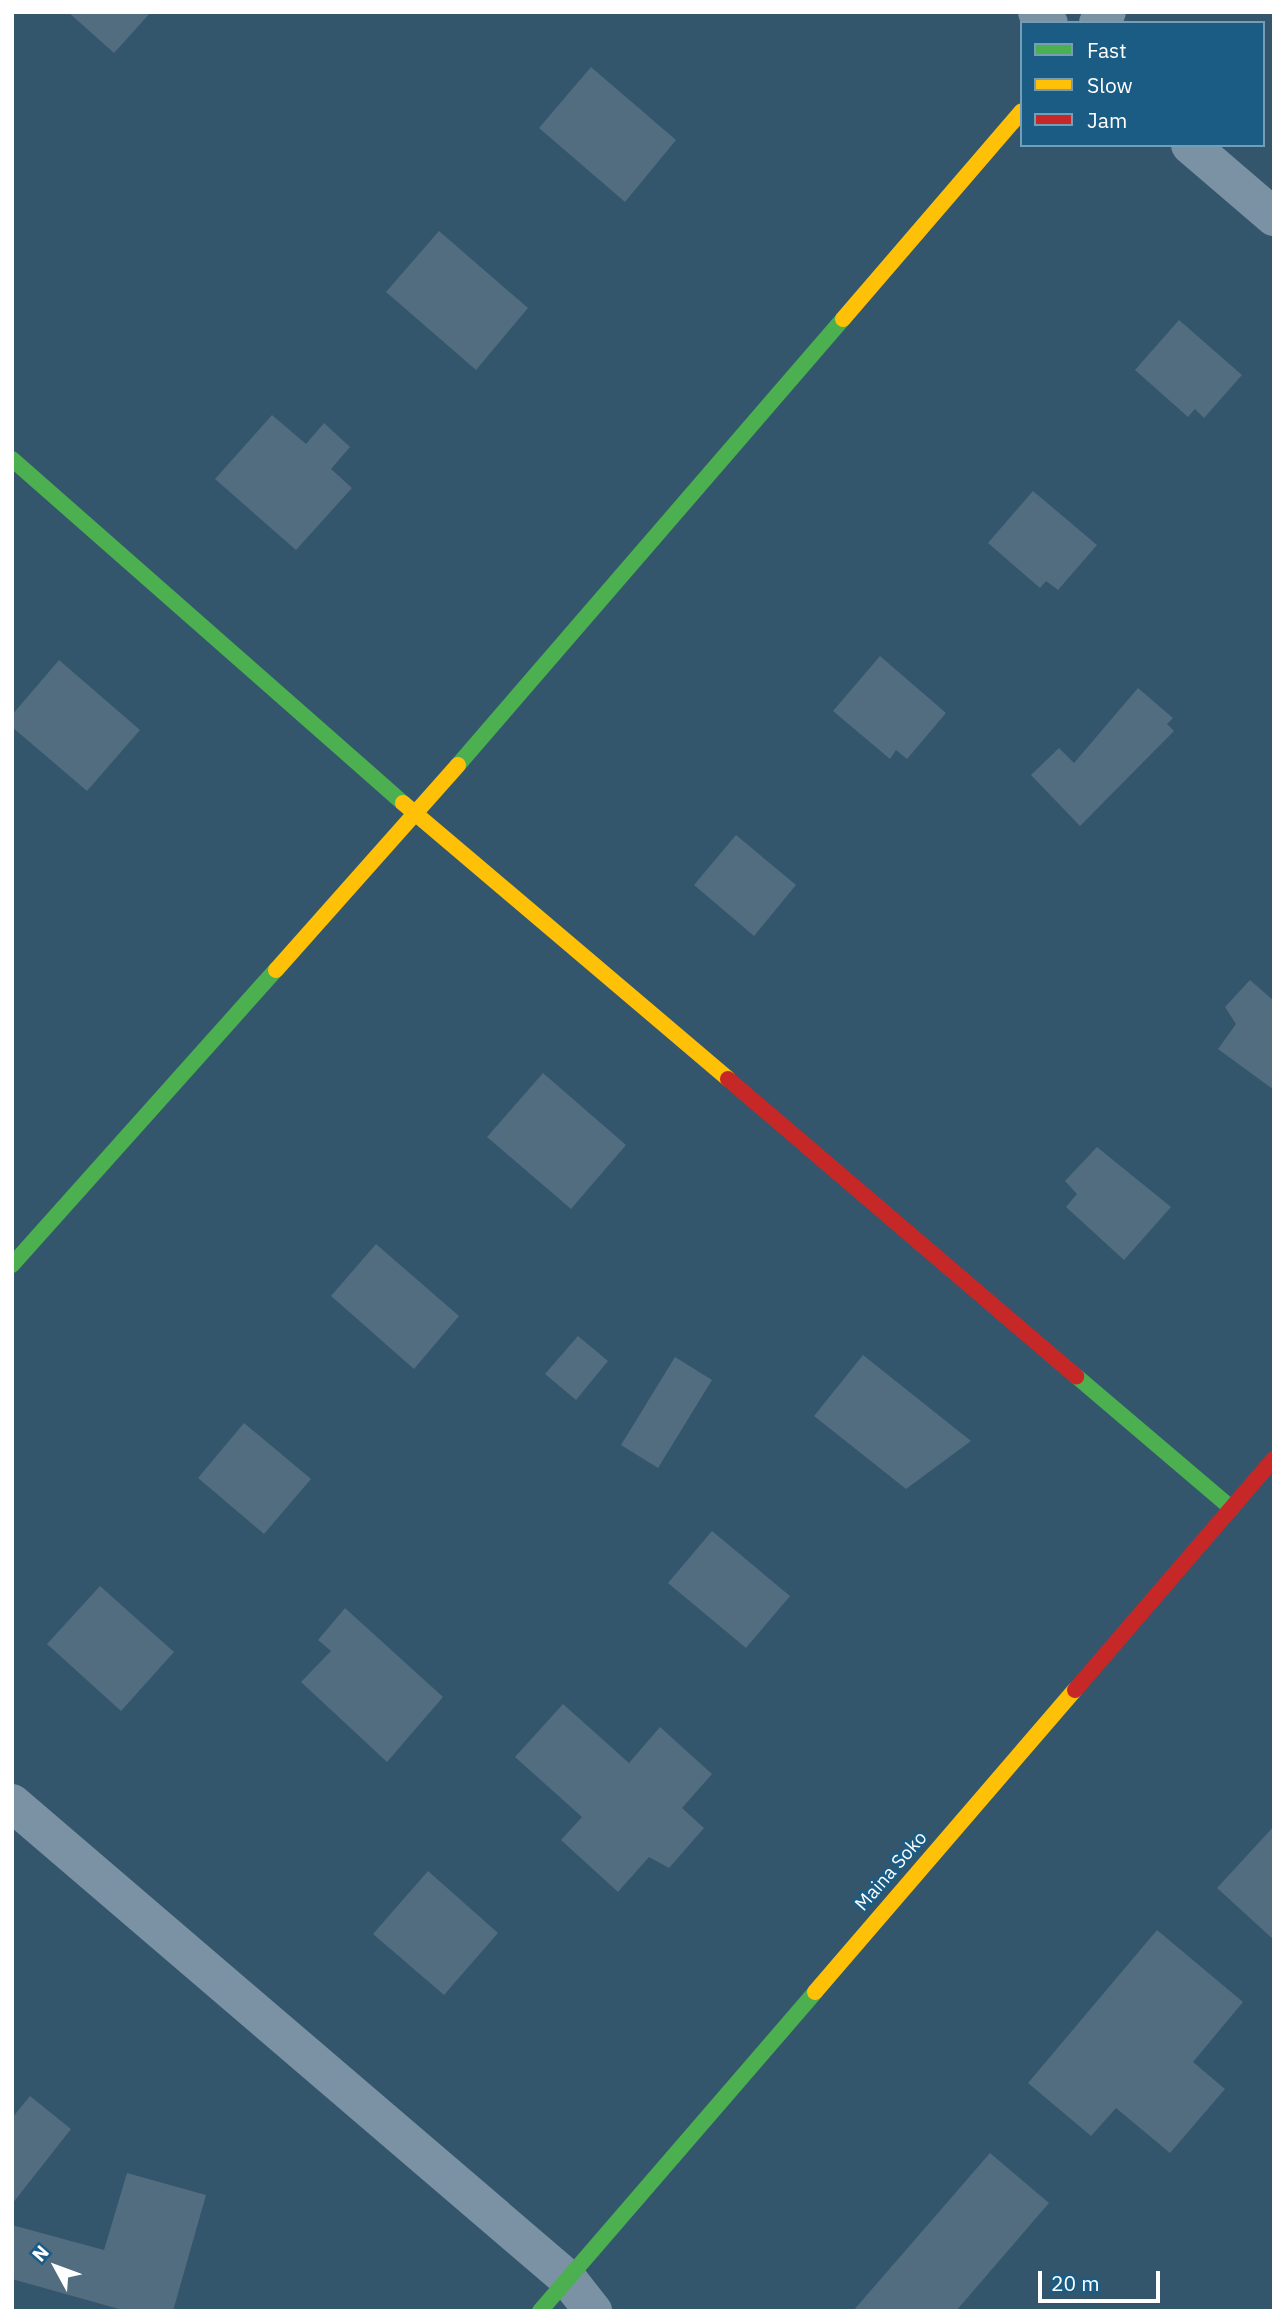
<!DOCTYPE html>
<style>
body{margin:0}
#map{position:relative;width:1286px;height:2323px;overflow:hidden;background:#33566d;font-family:"IBM Plex Sans",sans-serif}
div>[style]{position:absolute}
.building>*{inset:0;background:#516d7f}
.street>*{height:38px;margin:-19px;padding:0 19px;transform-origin:19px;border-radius:19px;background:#7a92a3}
.fast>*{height:16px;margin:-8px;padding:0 8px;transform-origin:8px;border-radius:8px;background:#4caf50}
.slow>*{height:16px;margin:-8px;padding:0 8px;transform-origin:8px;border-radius:8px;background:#ffc107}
.jam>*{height:16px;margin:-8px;padding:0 8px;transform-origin:8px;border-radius:8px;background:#c62828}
span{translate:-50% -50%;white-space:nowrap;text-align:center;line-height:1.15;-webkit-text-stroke:5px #1b5c85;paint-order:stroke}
.street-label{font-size:19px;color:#fff}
.frame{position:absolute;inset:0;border:14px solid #fff;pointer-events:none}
.legend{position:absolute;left:1020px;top:21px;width:245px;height:126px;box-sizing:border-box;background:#1b5c85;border:2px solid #769db6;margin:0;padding:9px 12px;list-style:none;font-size:21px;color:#fff}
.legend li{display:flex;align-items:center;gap:14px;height:35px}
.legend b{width:35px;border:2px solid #769db6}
.north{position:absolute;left:21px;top:2232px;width:70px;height:70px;-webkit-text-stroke:5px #1b5c85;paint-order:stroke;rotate:311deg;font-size:19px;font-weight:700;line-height:28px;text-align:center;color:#fff}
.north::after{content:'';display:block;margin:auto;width:24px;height:32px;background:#fff;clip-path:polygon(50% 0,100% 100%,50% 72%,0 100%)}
.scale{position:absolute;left:1038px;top:2271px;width:122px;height:32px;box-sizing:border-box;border:4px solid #fff;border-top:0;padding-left:9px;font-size:21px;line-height:24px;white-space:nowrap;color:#fff;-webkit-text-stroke:5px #1b5c85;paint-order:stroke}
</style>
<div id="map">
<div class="building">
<div style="clip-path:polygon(68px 12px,151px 12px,114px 53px)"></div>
<div style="clip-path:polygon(591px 67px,676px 140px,625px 202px,539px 128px)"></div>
<div style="clip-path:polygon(439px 231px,528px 308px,476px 370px,386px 292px)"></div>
<div style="clip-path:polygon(1179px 320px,1242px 375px,1204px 418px,1195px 409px,1188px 417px,1135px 370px)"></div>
<div style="clip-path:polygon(272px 415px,306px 444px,324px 423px,350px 447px,331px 469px,352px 488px,296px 550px,215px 479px)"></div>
<div style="clip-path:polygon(1033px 491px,1097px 545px,1058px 590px,1046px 581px,1040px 588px,988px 543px)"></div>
<div style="clip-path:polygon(880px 656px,946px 713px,907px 759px,896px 750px,890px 759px,833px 711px)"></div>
<div style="clip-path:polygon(59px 660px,140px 730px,87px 791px,12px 727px,12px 715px)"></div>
<div style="clip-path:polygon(1138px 688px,1173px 718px,1167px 724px,1174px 731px,1080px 826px,1031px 775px,1059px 748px,1074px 763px)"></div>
<div style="clip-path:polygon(736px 835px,796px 885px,754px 936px,694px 885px)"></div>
<div style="clip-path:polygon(1250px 980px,1274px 1001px,1274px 1090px,1218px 1049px,1236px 1024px,1225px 1007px)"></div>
<div style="clip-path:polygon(543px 1073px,626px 1145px,571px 1209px,487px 1137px)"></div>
<div style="clip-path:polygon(1097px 1147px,1171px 1207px,1124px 1260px,1066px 1207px,1077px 1194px,1065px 1181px)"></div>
<div style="clip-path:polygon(376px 1244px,459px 1316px,414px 1369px,331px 1296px)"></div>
<div style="clip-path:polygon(578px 1336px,608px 1361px,576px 1400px,545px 1374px)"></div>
<div style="clip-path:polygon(863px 1355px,971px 1441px,906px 1489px,814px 1416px)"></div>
<div style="clip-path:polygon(675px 1357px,712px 1380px,658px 1468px,621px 1445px)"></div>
<div style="clip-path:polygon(244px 1423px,311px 1479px,264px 1534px,198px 1478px)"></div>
<div style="clip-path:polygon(712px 1531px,790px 1596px,746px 1648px,668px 1583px)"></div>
<div style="clip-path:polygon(100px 1586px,174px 1652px,121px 1711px,47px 1644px)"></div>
<div style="clip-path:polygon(345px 1608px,443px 1697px,387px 1762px,301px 1682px,331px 1651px,318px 1640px)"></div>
<div style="clip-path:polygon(563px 1704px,629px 1763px,660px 1727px,712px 1774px,682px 1808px,704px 1828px,669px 1868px,649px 1857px,618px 1892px,561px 1840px,582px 1817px,515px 1757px)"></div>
<div style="clip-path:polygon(1274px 1826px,1274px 1940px,1217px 1888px)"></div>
<div style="clip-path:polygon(428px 1871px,498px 1933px,444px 1995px,373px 1934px)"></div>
<div style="clip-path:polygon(1157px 1930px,1243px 2002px,1193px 2062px,1225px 2089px,1170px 2153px,1116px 2108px,1091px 2136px,1028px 2083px)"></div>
<div style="clip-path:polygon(30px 2096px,71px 2129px,12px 2204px,12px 2118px)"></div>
<div style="clip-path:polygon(990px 2153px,1049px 2203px,956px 2311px,853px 2311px)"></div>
<div style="clip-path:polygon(127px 2173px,206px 2195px,173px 2311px,126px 2311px,12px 2279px,12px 2225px,104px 2250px)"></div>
</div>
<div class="street">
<div style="left:1037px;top:12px;width:16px;rotate:43deg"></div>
<div style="left:1098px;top:23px;width:14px;rotate:-51deg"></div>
<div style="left:1190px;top:145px;width:111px;rotate:40.6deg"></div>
<div style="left:12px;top:1803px;width:732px;rotate:40.57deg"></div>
<div style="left:568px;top:2279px;width:41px;rotate:52deg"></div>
</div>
<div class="fast">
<div style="left:12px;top:459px;width:521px;rotate:41.34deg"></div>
<div style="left:458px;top:765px;width:589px;rotate:-49.2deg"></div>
<div style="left:12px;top:1265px;width:396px;rotate:-48.2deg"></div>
<div style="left:1076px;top:1376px;width:204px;rotate:40.4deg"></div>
<div style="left:540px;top:2311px;width:421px;rotate:-49.2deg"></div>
</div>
<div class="slow">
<div style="left:843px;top:319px;width:274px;rotate:-49.3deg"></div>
<div style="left:403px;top:803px;width:426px;rotate:40.3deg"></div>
<div style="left:276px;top:970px;width:274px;rotate:-48.4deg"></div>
<div style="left:815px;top:1992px;width:399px;rotate:-49.3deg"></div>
</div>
<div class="jam">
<div style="left:728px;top:1079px;width:458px;rotate:40.5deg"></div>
<div style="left:1075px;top:1690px;width:305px;rotate:-49.3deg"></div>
</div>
<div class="street-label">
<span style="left:891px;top:1871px;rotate:-49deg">Maina Soko</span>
</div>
<div class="frame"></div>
<ul class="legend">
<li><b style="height:9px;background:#4caf50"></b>Fast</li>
<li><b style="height:9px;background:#ffc107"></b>Slow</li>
<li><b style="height:9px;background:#c62828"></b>Jam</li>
</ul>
<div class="north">N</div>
<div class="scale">20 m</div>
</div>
